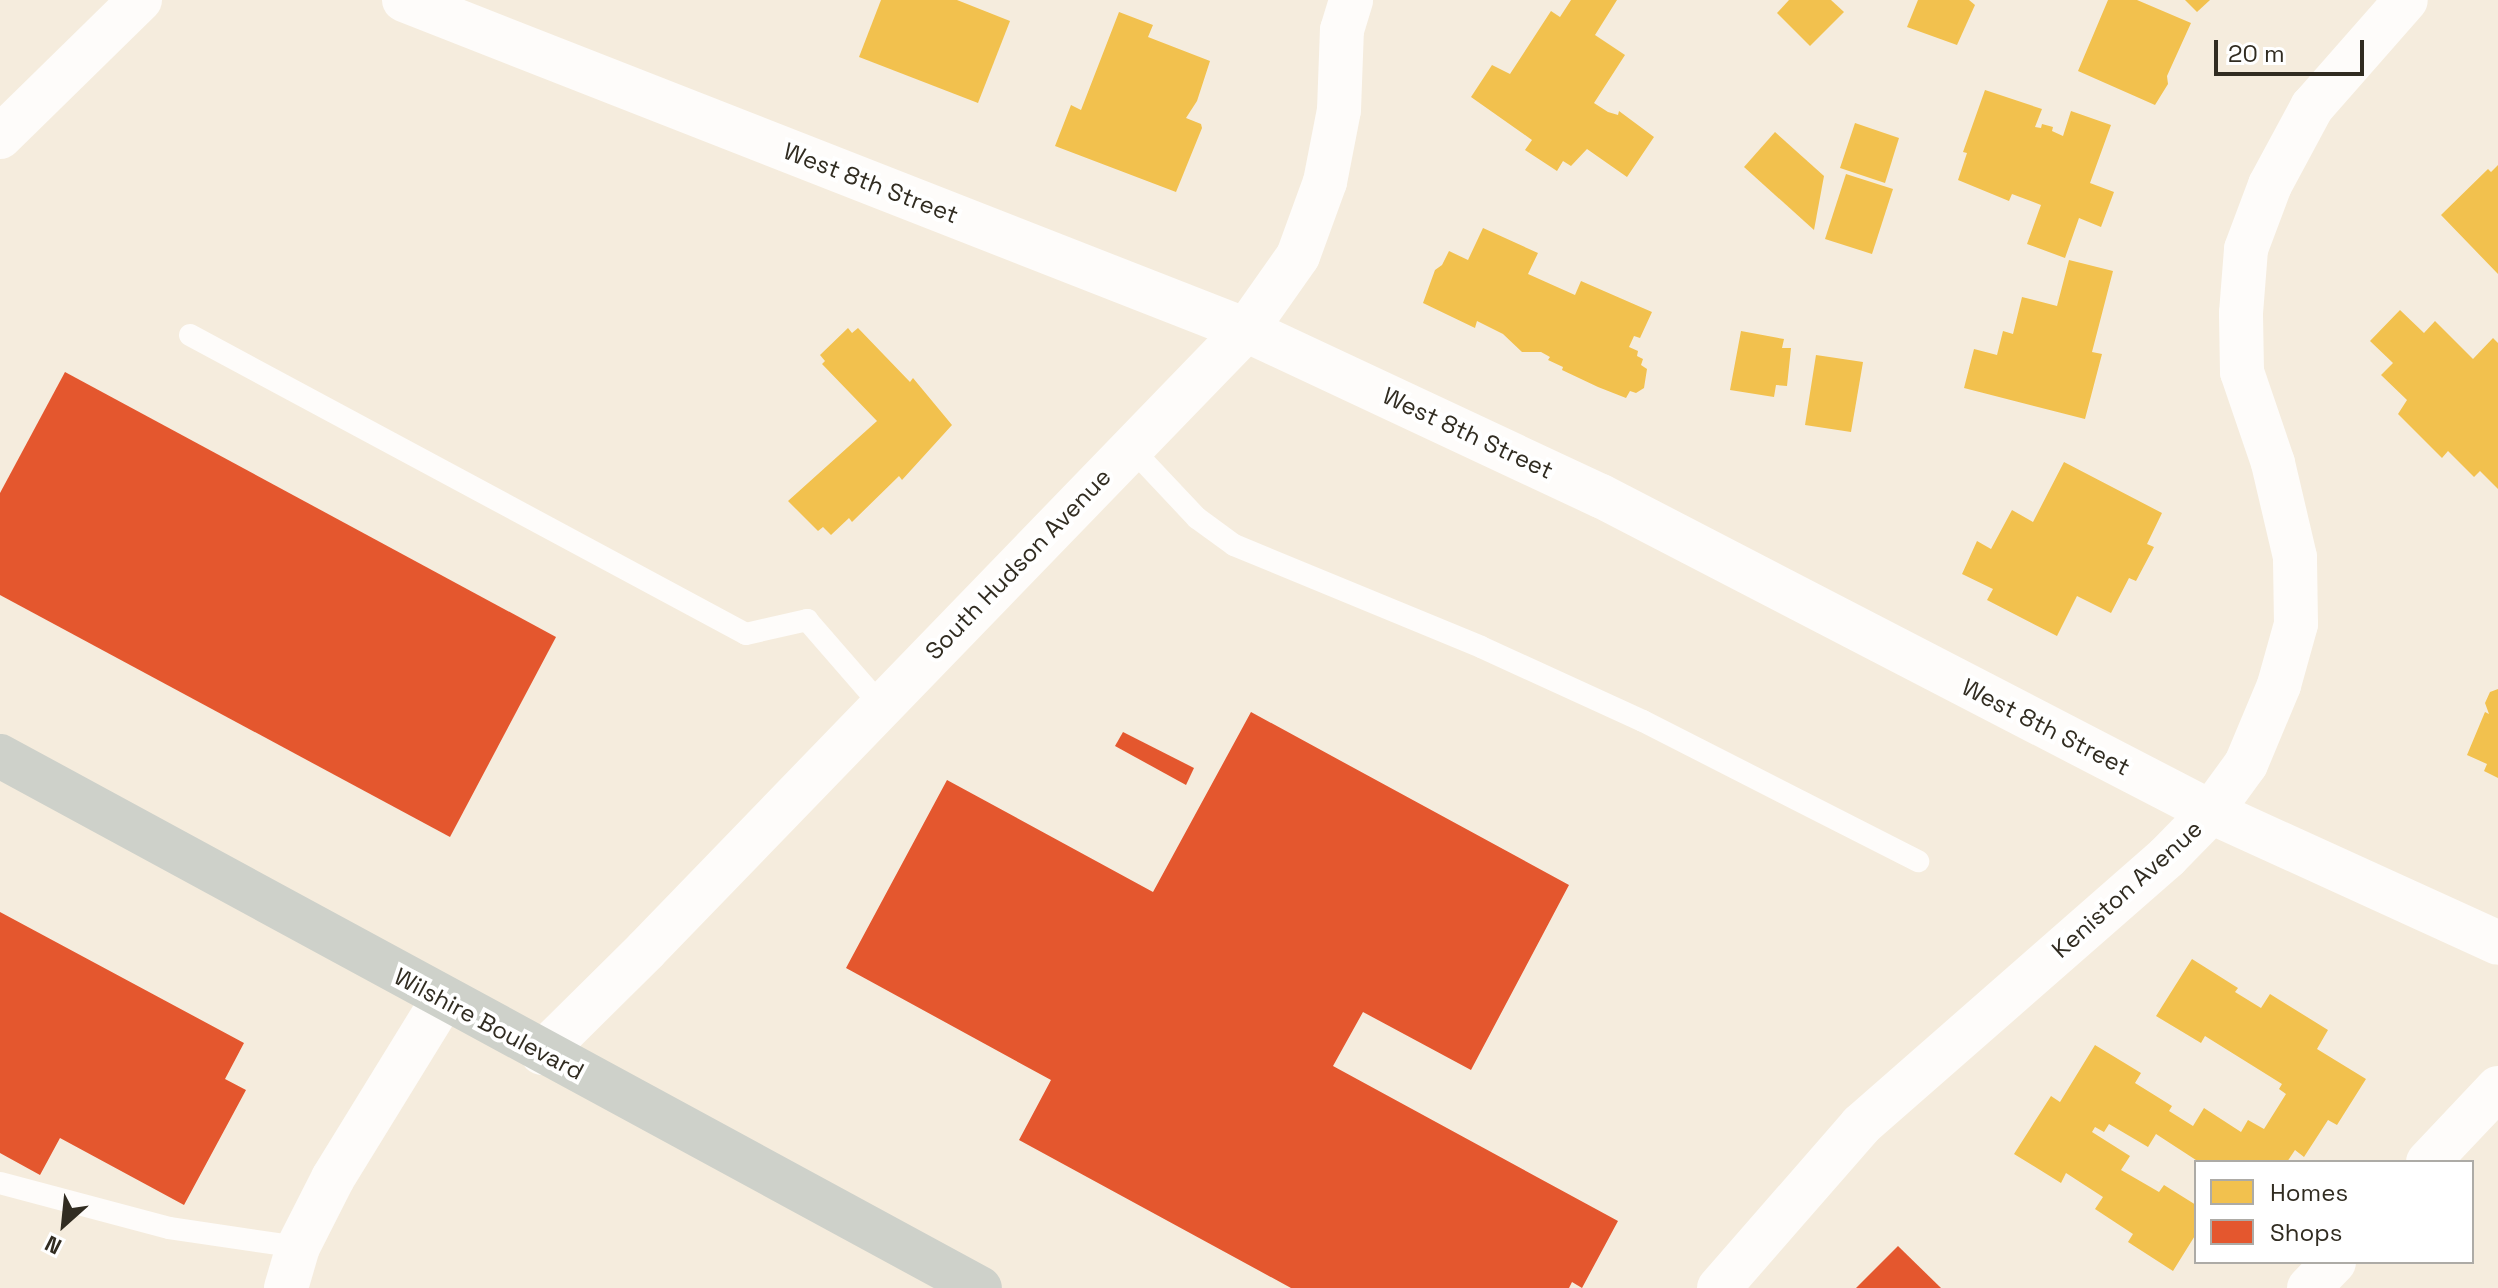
<!DOCTYPE html>
<style>
body{margin:0}
#map{position:relative;width:2498px;height:1288px;overflow:hidden;background:#f5ecdd;font-family:"Space Grotesk",sans-serif}
div>[style]{position:absolute}
.homes>*{inset:0;background:#f2c14e}
.shops>*{inset:0;background:#e4572e}
.lane>*{height:22px;margin:-11px;padding:0 11px;transform-origin:11px;border-radius:11px;background:#fefcfa}
.street>*{height:44px;margin:-22px;padding:0 22px;transform-origin:22px;border-radius:22px;background:#fefcfa}
.secondary>*{height:44px;margin:-22px;padding:0 22px;transform-origin:22px;border-radius:22px;background:#fefcfa}
.primary>*{height:44px;margin:-22px;padding:0 22px;transform-origin:22px;border-radius:22px;background:#ced1ca}
span{translate:-50% -50%;white-space:nowrap;text-align:center;line-height:1.15;-webkit-text-stroke:8px #fff;paint-order:stroke}
.street-label{font-size:24px;color:#312c21}
.legend{position:absolute;left:2194px;top:1160px;width:280px;height:104px;box-sizing:border-box;background:#fff;border:2px solid #adaba6;margin:0;padding:10px 14px;list-style:none;font-size:24px;color:#312c21}
.legend li{display:flex;align-items:center;gap:16px;height:40px}
.legend b{width:40px;border:2px solid #adaba6}
.north{position:absolute;left:24px;top:1184px;width:80px;height:80px;-webkit-text-stroke:6px #fff;paint-order:stroke;rotate:207deg;font-size:22px;font-weight:700;line-height:32px;text-align:center;color:#312c21}
.north::after{content:'';display:block;margin:auto;width:28px;height:36px;background:#312c21;clip-path:polygon(50% 0,100% 100%,50% 72%,0 100%)}
.scale{position:absolute;left:2214px;top:40px;width:150px;height:36px;box-sizing:border-box;border:4px solid #312c21;border-top:0;padding-left:10px;font-size:24px;line-height:28px;white-space:nowrap;color:#312c21;-webkit-text-stroke:6px #fff;paint-order:stroke}
</style>
<div id="map">
<div class="homes">
<div style="clip-path:polygon(881px 0,957px 0,1010px 21px,978px 103px,859px 57px)"></div>
<div style="clip-path:polygon(1571px 0,1617px 0,1595px 35px,1625px 55px,1594px 103px,1608px 112px,1618px 115px,1619px 111px,1654px 137px,1627px 177px,1587px 149px,1571px 166px,1563px 161px,1557px 171px,1525px 150px,1532px 140px,1471px 97px,1492px 65px,1510px 74px,1551px 11px,1560px 17px)"></div>
<div style="clip-path:polygon(1789px 0,1831px 0,1844px 12px,1810px 46px,1777px 13px)"></div>
<div style="clip-path:polygon(1918px 0,1969px 0,1975px 5px,1957px 45px,1907px 27px)"></div>
<div style="clip-path:polygon(2108px 0,2137px 0,2191px 23px,2167px 76px,2168px 84px,2155px 105px,2078px 71px)"></div>
<div style="clip-path:polygon(2185px 0,2210px 0,2197px 12px)"></div>
<div style="clip-path:polygon(1119px 12px,1153px 25px,1148px 37px,1210px 61px,1197px 101px,1186px 118px,1201px 124px,1202px 128px,1176px 192px,1055px 146px,1071px 105px,1081px 110px)"></div>
<div style="clip-path:polygon(1985px 90px,2042px 109px,2035px 127px,2041px 128px,2042px 124px,2053px 127px,2052px 131px,2063px 136px,2071px 111px,2111px 125px,2090px 183px,2114px 192px,2101px 227px,2079px 218px,2065px 258px,2027px 244px,2041px 205px,2012px 194px,2009px 201px,1958px 180px,1967px 153px,1963px 152px)"></div>
<div style="clip-path:polygon(1855px 123px,1899px 138px,1885px 183px,1840px 168px)"></div>
<div style="clip-path:polygon(1775px 132px,1824px 176px,1814px 230px,1744px 167px)"></div>
<div style="clip-path:polygon(2498px 165px,2498px 274px,2441px 215px,2488px 169px,2491px 172px)"></div>
<div style="clip-path:polygon(1846px 174px,1893px 189px,1872px 254px,1825px 239px)"></div>
<div style="clip-path:polygon(1483px 228px,1538px 253px,1528px 274px,1575px 295px,1581px 281px,1652px 312px,1640px 338px,1634px 336px,1629px 347px,1638px 351px,1637px 356px,1643px 359px,1641px 365px,1647px 369px,1644px 388px,1636px 393px,1630px 391px,1626px 398px,1598px 387px,1562px 370px,1563px 367px,1548px 360px,1550px 357px,1541px 352px,1522px 352px,1503px 334px,1477px 321px,1475px 328px,1423px 303px,1435px 270px,1442px 265px,1449px 251px,1468px 260px)"></div>
<div style="clip-path:polygon(2069px 260px,2113px 271px,2092px 352px,2102px 354px,2085px 419px,1964px 388px,1974px 349px,1997px 355px,2003px 331px,2013px 334px,2022px 297px,2057px 306px)"></div>
<div style="clip-path:polygon(2400px 310px,2424px 333px,2435px 321px,2473px 359px,2493px 338px,2498px 343px,2498px 489px,2480px 471px,2474px 477px,2448px 451px,2442px 458px,2398px 414px,2407px 400px,2381px 375px,2393px 363px,2370px 341px)"></div>
<div style="clip-path:polygon(848px 328px,852px 333px,858px 328px,910px 382px,913px 378px,952px 425px,902px 480px,899px 476px,852px 522px,849px 518px,831px 535px,823px 527px,818px 531px,788px 501px,877px 421px,822px 364px,825px 361px,820px 355px)"></div>
<div style="clip-path:polygon(1741px 331px,1784px 339px,1782px 348px,1791px 348px,1787px 386px,1776px 385px,1774px 397px,1730px 390px)"></div>
<div style="clip-path:polygon(1816px 355px,1863px 362px,1851px 432px,1805px 425px)"></div>
<div style="clip-path:polygon(2064px 462px,2162px 513px,2147px 544px,2154px 547px,2136px 581px,2129px 578px,2111px 613px,2077px 596px,2057px 636px,1987px 600px,1993px 589px,1962px 574px,1977px 541px,1991px 549px,2012px 510px,2033px 522px)"></div>
<div style="clip-path:polygon(2498px 689px,2498px 778px,2484px 771px,2487px 764px,2467px 755px,2485px 712px,2489px 714px,2485px 703px,2490px 692px)"></div>
<div style="clip-path:polygon(2192px 959px,2238px 988px,2235px 992px,2261px 1008px,2270px 994px,2328px 1030px,2317px 1049px,2366px 1079px,2337px 1125px,2328px 1120px,2304px 1157px,2295px 1150px,2287px 1162px,2199px 1162px,2156px 1134px,2148px 1147px,2109px 1124px,2104px 1132px,2095px 1127px,2092px 1132px,2130px 1156px,2121px 1170px,2159px 1192px,2164px 1185px,2196px 1205px,2196px 1234px,2173px 1271px,2128px 1242px,2133px 1234px,2095px 1209px,2103px 1197px,2066px 1173px,2061px 1183px,2014px 1154px,2051px 1096px,2060px 1102px,2095px 1045px,2141px 1073px,2135px 1083px,2172px 1106px,2169px 1111px,2193px 1126px,2204px 1108px,2241px 1132px,2248px 1120px,2264px 1129px,2286px 1094px,2279px 1089px,2282px 1084px,2205px 1036px,2201px 1043px,2156px 1016px)"></div>
</div>
<div class="shops">
<div style="clip-path:polygon(65px 372px,556px 637px,450px 837px,0 595px,0 493px)"></div>
<div style="clip-path:polygon(1251px 712px,1569px 885px,1471px 1070px,1363px 1012px,1333px 1066px,1618px 1221px,1582px 1288px,1572px 1282px,1569px 1288px,1291px 1288px,1019px 1140px,1051px 1080px,846px 968px,947px 780px,1153px 892px)"></div>
<div style="clip-path:polygon(1123px 732px,1194px 768px,1186px 785px,1115px 746px)"></div>
<div style="clip-path:polygon(0 912px,244px 1043px,225px 1079px,246px 1090px,184px 1205px,60px 1138px,40px 1175px,0 1153px)"></div>
<div style="clip-path:polygon(1898px 1246px,1941px 1288px,1856px 1288px)"></div>
</div>
<div class="lane">
<div style="left:190px;top:335px;width:631px;rotate:28.27deg"></div>
<div style="left:746px;top:634px;width:63px;rotate:-12.9deg"></div>
<div style="left:807px;top:620px;width:113px;rotate:49deg"></div>
<div style="left:1131px;top:448px;width:96px;rotate:46.7deg"></div>
<div style="left:1197px;top:518px;width:46px;rotate:36.1deg"></div>
<div style="left:1234px;top:545px;width:267px;rotate:22.4deg"></div>
<div style="left:1481px;top:647px;width:178px;rotate:24.6deg"></div>
<div style="left:1643px;top:721px;width:309px;rotate:27deg"></div>
<div style="left:0;top:1183px;width:175px;rotate:14.9deg"></div>
<div style="left:169px;top:1228px;width:130px;rotate:8.4deg"></div>
</div>
<div class="street">
<div style="left:404px;top:0;width:904px;rotate:21.4deg"></div>
<div style="left:1246px;top:330px;width:392px;rotate:25.1deg"></div>
<div style="left:1601px;top:496px;width:687px;rotate:27.39deg"></div>
<div style="left:2211px;top:812px;width:315px;rotate:24.5deg"></div>
<div style="left:542px;top:1053px;width:146px;rotate:-44.7deg"></div>
<div style="left:646px;top:950px;width:863px;rotate:-45.94deg"></div>
<div style="left:1246px;top:330px;width:90px;rotate:-54.9deg"></div>
<div style="left:1298px;top:256px;width:79px;rotate:-70deg"></div>
<div style="left:1325px;top:182px;width:73px;rotate:-79deg"></div>
<div style="left:1339px;top:110px;width:80px;rotate:-87.9deg"></div>
<div style="left:1342px;top:30px;width:31px;rotate:-73deg"></div>
<div style="left:2428px;top:1162px;width:102px;rotate:-46.6deg"></div>
<div style="left:286px;top:1288px;width:43px;rotate:-73.7deg"></div>
<div style="left:298px;top:1247px;width:77px;rotate:-63.1deg"></div>
<div style="left:333px;top:1178px;width:210px;rotate:-58.4deg"></div>
<div style="left:1719px;top:1288px;width:216px;rotate:-48.9deg"></div>
<div style="left:1861px;top:1125px;width:407px;rotate:-41.2deg"></div>
<div style="left:2167px;top:857px;width:63px;rotate:-45.6deg"></div>
<div style="left:2211px;top:812px;width:59px;rotate:-53.9deg"></div>
<div style="left:2246px;top:764px;width:86px;rotate:-67.3deg"></div>
<div style="left:2279px;top:685px;width:63px;rotate:-74.4deg"></div>
<div style="left:2296px;top:624px;width:67px;rotate:-90.9deg"></div>
<div style="left:2295px;top:557px;width:97px;rotate:-103.2deg"></div>
<div style="left:2273px;top:463px;width:96px;rotate:-108.8deg"></div>
<div style="left:2242px;top:372px;width:59px;rotate:-91deg"></div>
<div style="left:2241px;top:313px;width:64px;rotate:-85.5deg"></div>
<div style="left:2246px;top:249px;width:68px;rotate:-69.4deg"></div>
<div style="left:2270px;top:185px;width:89px;rotate:-61.7deg"></div>
<div style="left:2312px;top:107px;width:142px;rotate:-48.7deg"></div>
<div style="left:2309px;top:1288px;width:36px;rotate:-46deg"></div>
</div>
<div class="secondary">
<div style="left:0;top:137px;width:196px;rotate:-44.4deg"></div>
</div>
<div class="primary">
<div style="left:0;top:756px;width:1115px;rotate:28.5deg"></div>
</div>
<div class="street-label">
<span style="left:871px;top:183px;rotate:21deg">West 8th Street</span>
<span style="left:1468px;top:433px;rotate:25deg">West 8th Street</span>
<span style="left:1018px;top:564px;rotate:-46deg">South Hudson Avenue</span>
<span style="left:2046px;top:727px;rotate:27deg">West 8th Street</span>
<span style="left:2127px;top:889px;rotate:-42deg">Keniston Avenue</span>
<span style="left:489px;top:1024px;rotate:28deg">Wilshire Boulevard</span>
</div>
<ul class="legend">
<li><b style="height:22px;background:#f2c14e"></b>Homes</li>
<li><b style="height:22px;background:#e4572e"></b>Shops</li>
</ul>
<div class="north">N</div>
<div class="scale">20 m</div>
</div>
